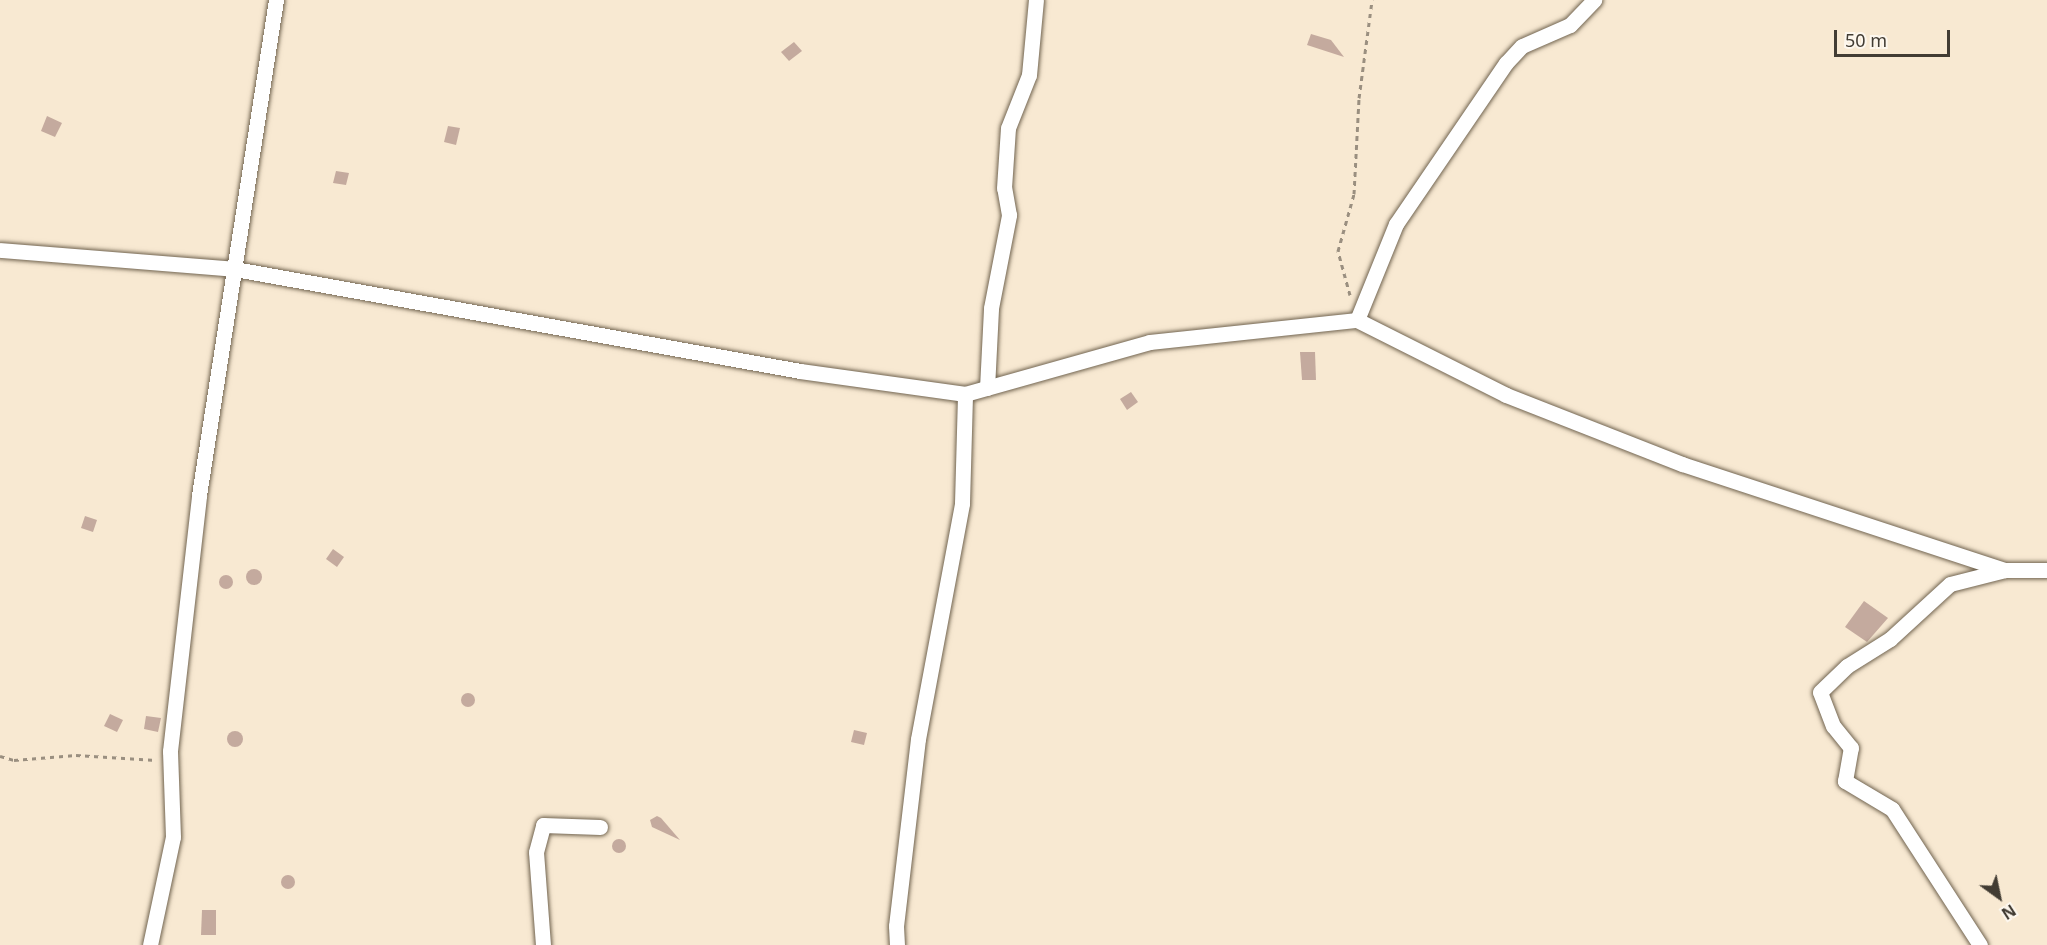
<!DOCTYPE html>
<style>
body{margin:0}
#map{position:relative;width:2047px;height:945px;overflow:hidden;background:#f8e9d2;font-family:"Noto Sans",sans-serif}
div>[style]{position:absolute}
.building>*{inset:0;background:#c4aa9e}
.round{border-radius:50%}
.path>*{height:3px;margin-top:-1.5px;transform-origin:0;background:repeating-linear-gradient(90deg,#9a8f80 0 4.5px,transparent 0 9px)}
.roads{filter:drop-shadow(0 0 2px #716450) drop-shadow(0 0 2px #716450)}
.street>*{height:15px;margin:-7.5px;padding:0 7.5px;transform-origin:7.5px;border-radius:7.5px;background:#fff}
span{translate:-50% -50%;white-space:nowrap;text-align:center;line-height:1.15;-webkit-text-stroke:4.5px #fdf7ee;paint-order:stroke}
.north{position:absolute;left:1969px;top:867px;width:60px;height:60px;-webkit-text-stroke:4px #fdf7ee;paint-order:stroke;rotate:147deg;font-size:16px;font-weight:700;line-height:24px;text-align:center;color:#423c33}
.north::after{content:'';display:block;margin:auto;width:21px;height:27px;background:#423c33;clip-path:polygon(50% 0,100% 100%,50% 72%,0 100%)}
.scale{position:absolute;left:1834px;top:30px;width:116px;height:27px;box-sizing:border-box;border:3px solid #423c33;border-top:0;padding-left:8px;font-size:18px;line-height:21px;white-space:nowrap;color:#423c33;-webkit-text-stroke:4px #fdf7ee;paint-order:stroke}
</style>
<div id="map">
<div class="building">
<div style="clip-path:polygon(1311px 34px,1331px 40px,1344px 57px,1307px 45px)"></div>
<div style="clip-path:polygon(794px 42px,802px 51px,789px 61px,781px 52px)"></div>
<div style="clip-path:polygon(47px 116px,62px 123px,55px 137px,41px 131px)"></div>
<div style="clip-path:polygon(448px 126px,460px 128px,456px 145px,444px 142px)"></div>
<div style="clip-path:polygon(336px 171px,349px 173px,346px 185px,333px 183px)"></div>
<div style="clip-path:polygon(1300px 352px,1315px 352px,1316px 380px,1302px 380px)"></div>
<div style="clip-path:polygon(1131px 392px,1138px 402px,1127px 410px,1120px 399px)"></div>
<div style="clip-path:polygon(85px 516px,97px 520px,93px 532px,81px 528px)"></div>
<div style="clip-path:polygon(333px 549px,344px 557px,337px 567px,326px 559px)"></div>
<div class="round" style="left:246px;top:569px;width:16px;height:16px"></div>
<div class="round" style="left:219px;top:575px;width:14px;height:14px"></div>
<div style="clip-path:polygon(1864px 601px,1888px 618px,1867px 642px,1845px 627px)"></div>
<div class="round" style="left:461px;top:693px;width:14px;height:14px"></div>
<div style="clip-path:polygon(110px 714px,123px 720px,117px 732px,104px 726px)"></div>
<div style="clip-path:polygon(146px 716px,161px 718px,158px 732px,144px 729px)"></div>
<div style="clip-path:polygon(854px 730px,867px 733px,864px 745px,851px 742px)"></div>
<div class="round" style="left:227px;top:731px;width:16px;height:16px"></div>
<div style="clip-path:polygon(657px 816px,661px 818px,680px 840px,652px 827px,650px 820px)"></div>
<div class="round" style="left:612px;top:839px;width:14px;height:14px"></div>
<div class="round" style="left:281px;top:875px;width:14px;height:14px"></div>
<div style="clip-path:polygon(202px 910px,216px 910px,216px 935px,201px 935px)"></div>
</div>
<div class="path">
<div style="left:1350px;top:295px;width:46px;rotate:-105.3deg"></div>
<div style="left:1338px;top:251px;width:59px;rotate:-74.3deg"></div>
<div style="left:1354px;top:194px;width:96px;rotate:-87deg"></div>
<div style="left:1359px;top:98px;width:99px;rotate:-82.4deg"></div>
<div style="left:0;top:756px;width:15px;rotate:16deg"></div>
<div style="left:14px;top:760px;width:62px;rotate:-4.6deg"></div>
<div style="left:76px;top:755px;width:80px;rotate:3.6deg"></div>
</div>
<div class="roads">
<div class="street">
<div style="left:0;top:250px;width:236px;rotate:4.6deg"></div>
<div style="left:235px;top:269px;width:574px;rotate:10.23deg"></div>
<div style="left:800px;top:371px;width:167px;rotate:7.9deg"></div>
<div style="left:965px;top:394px;width:192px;rotate:-15.7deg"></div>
<div style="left:1150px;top:342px;width:208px;rotate:-6.1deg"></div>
<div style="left:1357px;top:320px;width:167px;rotate:26.7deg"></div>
<div style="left:1506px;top:395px;width:189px;rotate:21.4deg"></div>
<div style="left:1682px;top:464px;width:340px;rotate:18.2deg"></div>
<div style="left:2005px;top:570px;width:42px"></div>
<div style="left:1357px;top:320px;width:104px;rotate:-67.9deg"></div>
<div style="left:1396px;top:224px;width:195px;rotate:-55.7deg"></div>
<div style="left:1506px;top:63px;width:23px;rotate:-47deg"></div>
<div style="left:1522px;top:46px;width:52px;rotate:-23.6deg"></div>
<div style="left:1570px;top:25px;width:35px;rotate:-46deg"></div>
<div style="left:987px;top:388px;width:80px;rotate:-87.1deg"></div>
<div style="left:991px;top:308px;width:95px;rotate:-79deg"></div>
<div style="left:1009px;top:215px;width:27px;rotate:-100deg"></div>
<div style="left:1004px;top:188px;width:60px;rotate:-86.2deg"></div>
<div style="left:1008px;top:128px;width:57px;rotate:-68.4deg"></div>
<div style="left:1029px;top:75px;width:75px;rotate:-84.7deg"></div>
<div style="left:150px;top:945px;width:110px;rotate:-78deg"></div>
<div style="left:173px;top:837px;width:86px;rotate:-92deg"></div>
<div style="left:170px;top:751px;width:258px;rotate:-83.5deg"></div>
<div style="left:199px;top:495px;width:501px;rotate:-81.16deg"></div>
<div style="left:543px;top:945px;width:93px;rotate:-94.3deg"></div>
<div style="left:536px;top:852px;width:28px;rotate:-75deg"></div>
<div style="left:543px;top:825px;width:57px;rotate:2deg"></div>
<div style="left:897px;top:945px;width:19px;rotate:-93deg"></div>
<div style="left:896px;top:926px;width:188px;rotate:-83.3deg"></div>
<div style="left:918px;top:739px;width:240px;rotate:-79.4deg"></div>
<div style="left:962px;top:503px;width:109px;rotate:-88.4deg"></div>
<div style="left:1980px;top:945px;width:162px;rotate:-122.9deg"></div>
<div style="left:1892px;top:809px;width:55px;rotate:-149.2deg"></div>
<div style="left:1845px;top:781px;width:34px;rotate:-80deg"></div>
<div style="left:1851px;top:748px;width:28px;rotate:-129deg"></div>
<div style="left:1833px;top:726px;width:36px;rotate:-111deg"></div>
<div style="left:1820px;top:692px;width:37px;rotate:-44deg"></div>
<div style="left:1847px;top:666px;width:51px;rotate:-32.1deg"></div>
<div style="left:1890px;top:639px;width:81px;rotate:-42.5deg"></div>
<div style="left:1950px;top:584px;width:57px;rotate:-14.3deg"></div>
</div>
</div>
<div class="north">N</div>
<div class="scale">50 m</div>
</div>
